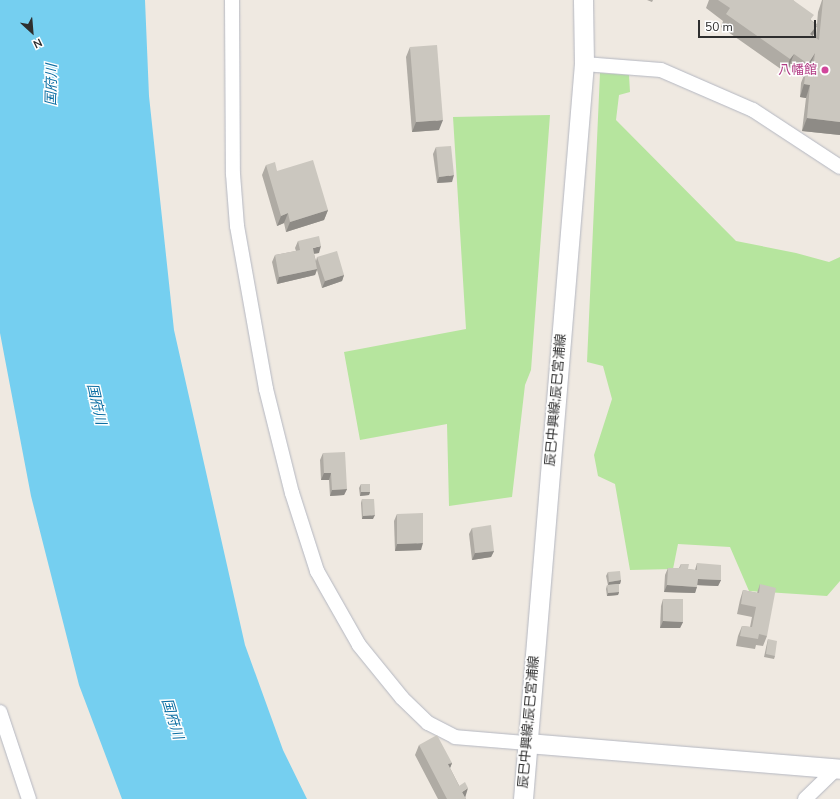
<!DOCTYPE html>
<meta charset="utf-8">
<style>
body{margin:0}
#map{position:relative;width:840px;height:799px;overflow:hidden;background:#efe9e1;font-family:"Nunito Sans","Noto Sans JP",sans-serif}
div>[style]{position:absolute}
.green>*{inset:0;background:#b6e59e}
.water>*{inset:0;background:#75cff0}
.roads{filter:drop-shadow(0 0 1px #b4b7c1) drop-shadow(0 0 1px #b4b7c1)}
.street>*{height:14px;margin:-7px;padding:0 7px;transform-origin:7px;border-radius:7px;background:#fff}
.secondary>*{height:19px;margin:-9.5px;padding:0 9.5px;transform-origin:9.5px;border-radius:9.5px;background:#fff}
.wall>*{inset:0;background:#afaba4}
.shaded-wall>*{inset:0;background:#8e8b86}
.building>*{inset:0;background:#cbc7bf}
.dots>*{width:11px;height:11px;translate:-50% -50%;box-sizing:border-box;border:2px solid #fff;border-radius:50%}
span{translate:-50% -50%;white-space:nowrap;text-align:center;line-height:1.15;-webkit-text-stroke:3px #fff;paint-order:stroke}
.hotel-label{font-size:13px;color:#b23c85}
.right{translate:-100% -50%;text-align:right}
.street-label{font-size:13px;color:#2e2e2e}
.water-label{font-size:14px;color:#0d6fa3;font-style:italic}
.north{position:absolute;left:12px;top:12px;width:40px;height:40px;-webkit-text-stroke:3px #fff;paint-order:stroke;rotate:154deg;font-size:11px;font-weight:700;line-height:16px;text-align:center;color:#2e2e2e}
.north::after{content:'';display:block;margin:auto;width:14px;height:18px;background:#2e2e2e;clip-path:polygon(50% 0,100% 100%,50% 72%,0 100%)}
.scale{position:absolute;left:698px;top:20px;width:118px;height:18px;box-sizing:border-box;border:2px solid #2e2e2e;border-top:0;padding-left:5px;font-size:12px;line-height:14px;white-space:nowrap;color:#2e2e2e;-webkit-text-stroke:3px #fff;paint-order:stroke}
</style>
<div id="map">
<div class="green">
<div style="clip-path:polygon(600px 73px,629px 75px,630px 92px,619px 95px,616px 120px,736px 241px,796px 253px,829px 262px,840px 257px,840px 581px,827px 596px,749px 591px,730px 547px,678px 544px,673px 569px,630px 570px,615px 484px,598px 476px,594px 455px,612px 399px,603px 366px,587px 362px)"></div>
<div style="clip-path:polygon(550px 115px,531px 370px,525px 385px,512px 497px,449px 506px,447px 424px,360px 440px,344px 352px,466px 329px,453px 117px)"></div>
</div>
<div class="water">
<div style="clip-path:polygon(0 0,145px 0,149px 96px,174px 330px,245px 645px,283px 750px,307px 799px,122px 799px,79px 685px,31px 496px,0 333px)"></div>
</div>
<div class="roads">
<div class="street">
<div style="left:232px;top:0;width:174px;rotate:89.7deg"></div>
<div style="left:233px;top:174px;width:52px;rotate:85.6deg"></div>
<div style="left:237px;top:226px;width:166px;rotate:79.9deg"></div>
<div style="left:266px;top:389px;width:107px;rotate:76deg"></div>
<div style="left:292px;top:493px;width:82px;rotate:72.2deg"></div>
<div style="left:317px;top:571px;width:85px;rotate:60.4deg"></div>
<div style="left:359px;top:645px;width:68px;rotate:50.9deg"></div>
<div style="left:402px;top:698px;width:36px;rotate:44deg"></div>
<div style="left:428px;top:723px;width:30px;rotate:27deg"></div>
<div style="left:455px;top:737px;width:72px;rotate:4.8deg"></div>
<div style="left:584px;top:64px;width:77px;rotate:4.5deg"></div>
<div style="left:661px;top:70px;width:100px;rotate:23.5deg"></div>
<div style="left:753px;top:110px;width:104px;rotate:33.2deg"></div>
<div style="left:0;top:712px;width:92px;rotate:71.6deg"></div>
<div style="left:805px;top:799px;width:45px;rotate:-44.1deg"></div>
</div>
<div class="secondary">
<div style="left:527px;top:743px;width:314px;rotate:4.7deg"></div>
<div style="left:523px;top:799px;width:738px;rotate:-85.26deg"></div>
<div style="left:584px;top:64px;width:64px;rotate:-90.9deg"></div>
</div>
</div>
<div class="wall">
<div style="clip-path:polygon(647px 0,653px 0,652px 2px)"></div>
<div style="clip-path:polygon(evenodd,709px 0,793px 0,812px 21px,817px 24px,818px 12px,822px 0,840px 0,840px 135px,802px 131px,806px 98px,800px 97px,801px 83px,804px 75px,803px 77px,789px 67px,785px 72px,721px 27px,723px 21px,706px 8px,709px 0,817px 25px,816px 37px,813px 36px,817px 25px)"></div>
<div style="clip-path:polygon(410px 47px,439px 130px,412px 132px,406px 57px)"></div>
<div style="clip-path:polygon(436px 147px,452px 182px,437px 183px,433px 154px)"></div>
<div style="clip-path:polygon(266px 165px,277px 171px,328px 210px,324px 220px,286px 232px,284px 223px,277px 226px,262px 175px)"></div>
<div style="clip-path:polygon(298px 241px,319px 253px,314px 254px,316px 261px,317px 257px,344px 275px,342px 281px,322px 288px,317px 270px,315px 275px,277px 284px,272px 262px,275px 255px,296px 251px,295px 248px)"></div>
<div style="clip-path:polygon(323px 453px,347px 489px,344px 495px,330px 496px,329px 480px,321px 480px,320px 460px)"></div>
<div style="clip-path:polygon(361px 484px,370px 492px,369px 495px,360px 496px,359px 488px)"></div>
<div style="clip-path:polygon(362px 499px,373px 519px,362px 519px,361px 503px)"></div>
<div style="clip-path:polygon(397px 514px,421px 550px,395px 551px,394px 521px)"></div>
<div style="clip-path:polygon(472px 528px,494px 551px,491px 557px,472px 560px,469px 534px)"></div>
<div style="clip-path:polygon(697px 563px,721px 580px,718px 586px,697px 585px,695px 593px,664px 592px,665px 575px,668px 568px,679px 568px,681px 564px,688px 569px,695px 570px)"></div>
<div style="clip-path:polygon(608px 572px,621px 580px,620px 584px,608px 585px,606px 576px)"></div>
<div style="clip-path:polygon(760px 584px,767px 636px,763px 646px,756px 645px,755px 649px,736px 646px,738px 636px,742px 626px,750px 627px,752px 617px,737px 614px,740px 600px,743px 590px,757px 593px)"></div>
<div style="clip-path:polygon(607px 585px,619px 592px,618px 595px,607px 596px,606px 589px)"></div>
<div style="clip-path:polygon(663px 599px,683px 622px,680px 628px,660px 628px,661px 606px)"></div>
<div style="clip-path:polygon(768px 639px,775px 656px,774px 659px,764px 657px,767px 643px)"></div>
<div style="clip-path:polygon(419px 745px,452px 763px,450px 768px,466px 799px,438px 799px,415px 755px)"></div>
</div>
<div class="shaded-wall">
<div style="clip-path:polygon(817px 25px,812px 38px,810px 34px)"></div>
<div style="clip-path:polygon(815px 53px,810px 66px,806px 73px,806px 70px,803px 77px,808px 64px)"></div>
<div style="clip-path:polygon(794px 54px,789px 67px,785px 72px,790px 59px)"></div>
<div style="clip-path:polygon(804px 84px,810px 85px,806px 98px,800px 97px)"></div>
<div style="clip-path:polygon(807px 118px,840px 122px,840px 135px,802px 131px)"></div>
<div style="clip-path:polygon(443px 120px,439px 130px,412px 132px,416px 122px)"></div>
<div style="clip-path:polygon(454px 175px,452px 182px,437px 183px,439px 177px)"></div>
<div style="clip-path:polygon(328px 210px,324px 220px,286px 232px,290px 222px)"></div>
<div style="clip-path:polygon(288px 213px,284px 223px,277px 226px,281px 216px)"></div>
<div style="clip-path:polygon(321px 246px,319px 253px,310px 254px,313px 248px)"></div>
<div style="clip-path:polygon(317px 269px,315px 275px,277px 284px,279px 277px)"></div>
<div style="clip-path:polygon(344px 275px,342px 281px,322px 288px,325px 281px)"></div>
<div style="clip-path:polygon(324px 473px,331px 473px,329px 480px,321px 480px)"></div>
<div style="clip-path:polygon(347px 489px,344px 495px,330px 496px,332px 490px)"></div>
<div style="clip-path:polygon(361px 492px,370px 492px,369px 495px,360px 496px)"></div>
<div style="clip-path:polygon(375px 515px,373px 519px,362px 519px,363px 516px)"></div>
<div style="clip-path:polygon(423px 543px,421px 550px,395px 551px,397px 544px)"></div>
<div style="clip-path:polygon(494px 551px,491px 557px,472px 560px,475px 553px)"></div>
<div style="clip-path:polygon(698px 579px,721px 580px,718px 586px,695px 585px)"></div>
<div style="clip-path:polygon(621px 580px,620px 584px,608px 585px,609px 582px)"></div>
<div style="clip-path:polygon(667px 585px,697px 587px,695px 593px,664px 592px)"></div>
<div style="clip-path:polygon(619px 592px,618px 595px,607px 596px,608px 593px)"></div>
<div style="clip-path:polygon(663px 621px,683px 622px,680px 628px,660px 628px)"></div>
<div style="clip-path:polygon(452px 763px,448px 773px,448px 764px)"></div>
<div style="clip-path:polygon(468px 788px,465px 798px,462px 792px)"></div>
</div>
<div class="building">
<div style="clip-path:polygon(718px 0,793px 0,814px 15px,810px 20px,817px 25px,810px 34px,819px 40px,823px 0,840px 0,840px 122px,807px 118px,810px 85px,804px 84px,806px 70px,813px 70px,815px 53px,808px 64px,794px 54px,790px 59px,726px 14px,730px 8px)"></div>
<div style="clip-path:polygon(437px 45px,443px 120px,416px 122px,410px 47px)"></div>
<div style="clip-path:polygon(451px 146px,454px 175px,439px 177px,436px 147px)"></div>
<div style="clip-path:polygon(313px 160px,328px 210px,290px 222px,288px 213px,281px 216px,266px 165px,275px 162px,277px 171px)"></div>
<div style="clip-path:polygon(319px 236px,321px 246px,313px 248px,317px 269px,279px 277px,275px 255px,300px 250px,298px 241px)"></div>
<div style="clip-path:polygon(337px 251px,344px 275px,325px 281px,317px 257px)"></div>
<div style="clip-path:polygon(345px 452px,347px 489px,332px 490px,331px 473px,324px 473px,323px 453px)"></div>
<div style="clip-path:polygon(361px 484px,370px 484px,370px 492px,361px 492px)"></div>
<div style="clip-path:polygon(362px 499px,374px 499px,375px 515px,363px 516px)"></div>
<div style="clip-path:polygon(423px 513px,423px 543px,397px 544px,397px 514px)"></div>
<div style="clip-path:polygon(491px 525px,494px 551px,475px 553px,472px 528px)"></div>
<div style="clip-path:polygon(697px 563px,721px 565px,721px 580px,698px 579px,697px 587px,667px 585px,668px 568px,680px 568px,681px 564px,689px 564px,688px 569px,697px 570px)"></div>
<div style="clip-path:polygon(620px 571px,621px 580px,609px 582px,608px 572px)"></div>
<div style="clip-path:polygon(619px 584px,619px 592px,608px 593px,607px 585px)"></div>
<div style="clip-path:polygon(760px 584px,776px 588px,767px 636px,759px 634px,758px 639px,740px 636px,742px 626px,752px 627px,756px 607px,741px 604px,743px 590px,759px 593px)"></div>
<div style="clip-path:polygon(663px 599px,683px 599px,683px 622px,663px 621px)"></div>
<div style="clip-path:polygon(768px 639px,777px 641px,775px 656px,766px 654px)"></div>
<div style="clip-path:polygon(437px 735px,452px 763px,448px 764px,459px 786px,465px 782px,468px 788px,462px 792px,466px 799px,447px 799px,419px 745px)"></div>
</div>
<div class="dots">
<div style="left:825px;top:70px;background:#d1479c"></div>
</div>
<div class="hotel-label">
<span class="right" style="left:817px;top:70px">八幡館</span>
</div>
<div class="street-label">
<span style="left:556px;top:400px;rotate:-85deg">辰巳中興線;辰巳宮浦線</span>
<span style="left:529px;top:722px;rotate:-85deg">辰巳中興線;辰巳宮浦線</span>
</div>
<div class="water-label">
<span style="left:52px;top:85px;rotate:-89deg">国府川</span>
<span style="left:96px;top:404px;rotate:77deg">国府川</span>
<span style="left:172px;top:719px;rotate:73deg">国府川</span>
</div>
<div class="north">N</div>
<div class="scale">50 m</div>
</div>
